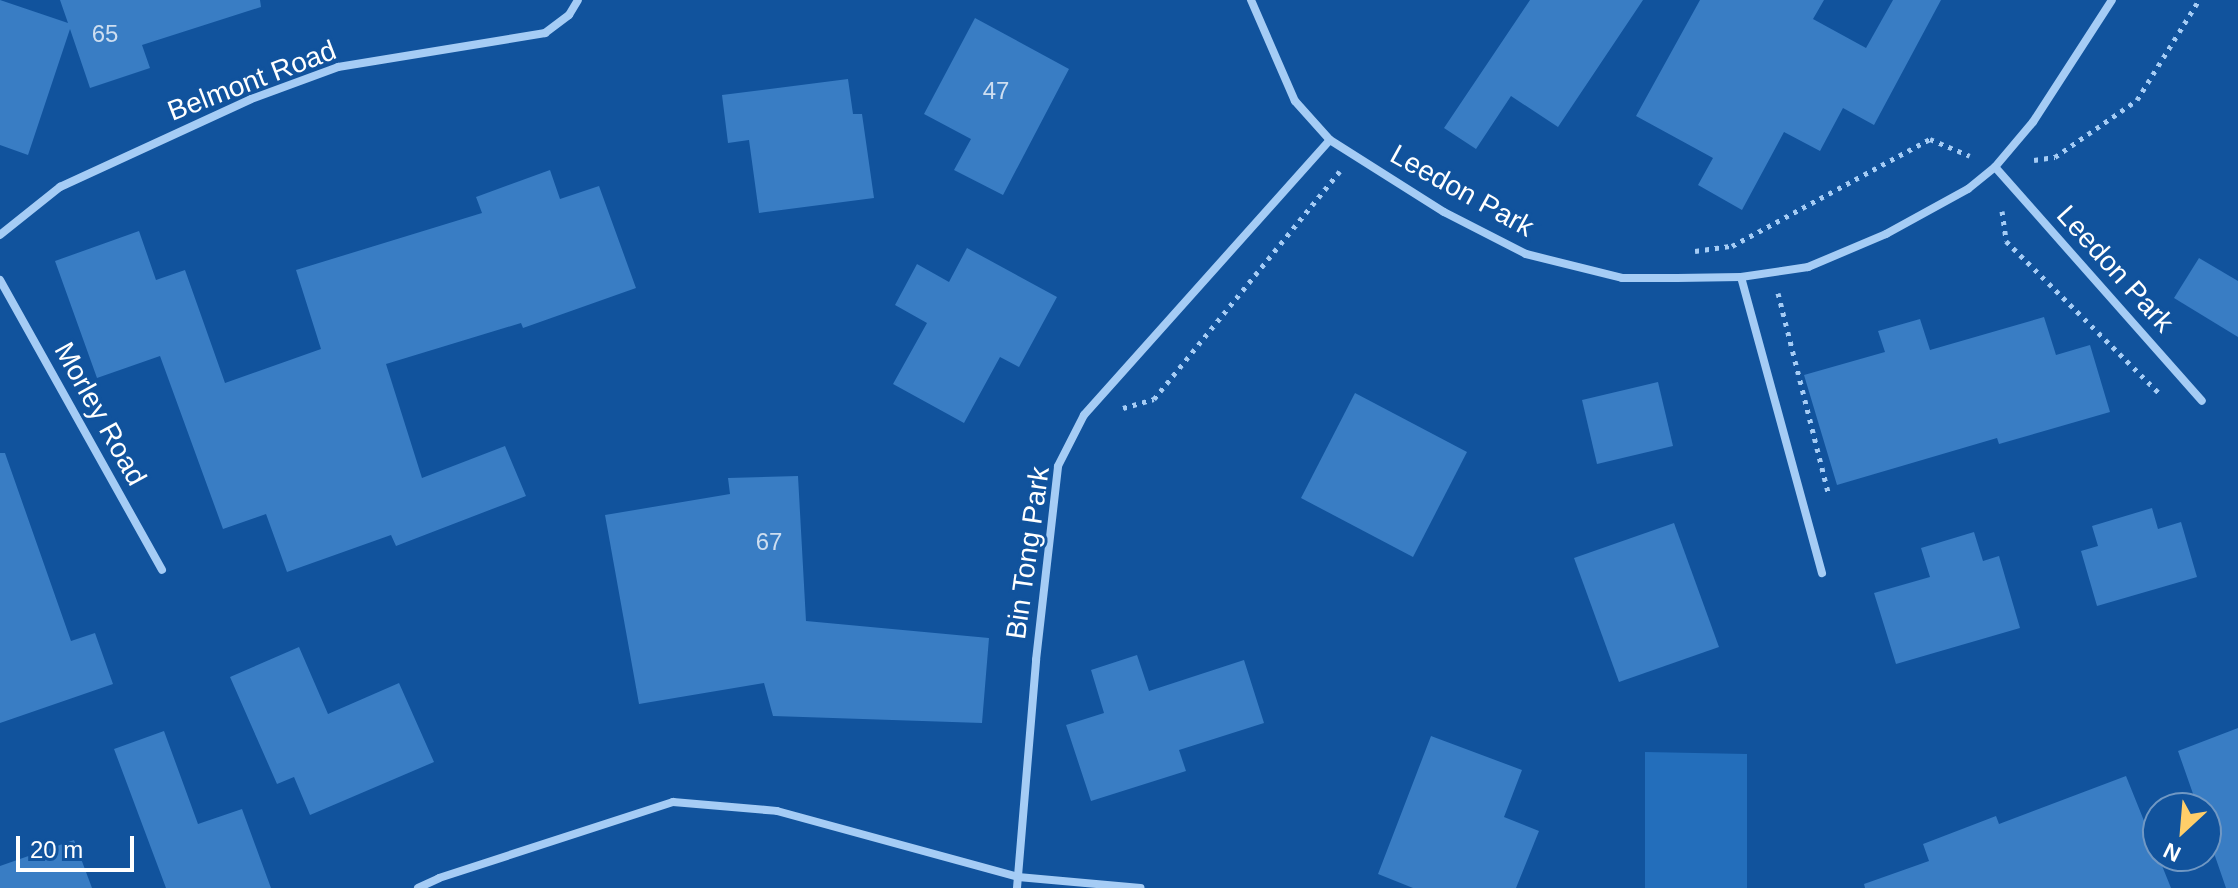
<!DOCTYPE html>
<style>
body{margin:0}
#map{position:relative;width:2238px;height:888px;overflow:hidden;background:#11539d;font-family:Helvetica,sans-serif}
div>[style]{position:absolute}
.green>*{inset:0;background:#236ebb}
.building>*{inset:0;background:#397dc4}
.path>*{height:5px;margin-top:-2.5px;transform-origin:0;background:repeating-linear-gradient(90deg,#a5ccf5 0 4px,transparent 0 10px)}
.street>*{height:8px;margin:-4px;padding:0 4px;transform-origin:4px;border-radius:4px;background:#a5ccf5}
span{translate:-50% -50%;white-space:nowrap;text-align:center;line-height:1.15;-webkit-text-stroke:6px #11539d;paint-order:stroke}
.number-label{font-size:24px;color:#cedef0}
.number-label span{-webkit-text-stroke-width:0}
.street-label{font-size:28px;color:#fff}
.north{position:absolute;left:2142px;top:792px;width:80px;height:80px;box-sizing:border-box;background:#11539d;border:2px solid #7098c4;border-radius:50%;rotate:206deg;font-size:22px;font-weight:700;line-height:32px;text-align:center;color:#fff}
.north::after{content:'';display:block;margin:auto;width:28px;height:36px;background:#ffce69;clip-path:polygon(50% 0,100% 100%,50% 72%,0 100%)}
.scale{position:absolute;left:16px;top:836px;width:118px;height:36px;box-sizing:border-box;border:4px solid #fff;border-top:0;padding-left:10px;font-size:24px;line-height:28px;white-space:nowrap;color:#fff;-webkit-text-stroke:6px #11539d;paint-order:stroke}
</style>
<div id="map">
<div class="green">
<div style="clip-path:polygon(1645px 752px,1747px 754px,1747px 888px,1645px 888px)"></div>
</div>
<div class="building">
<div style="clip-path:polygon(0 0,68px 23px,60px 0,260px 0,261px 7px,142px 45px,150px 68px,90px 88px,70px 29px,28px 155px,0 145px)"></div>
<div style="clip-path:polygon(1530px 0,1643px 0,1558px 127px,1511px 96px,1476px 149px,1444px 128px)"></div>
<div style="clip-path:polygon(1700px 0,1824px 0,1813px 19px,1866px 48px,1893px 0,1941px 0,1874px 125px,1843px 108px,1820px 151px,1784px 132px,1742px 210px,1698px 185px,1713px 158px,1636px 116px)"></div>
<div style="clip-path:polygon(975px 18px,1069px 69px,1003px 195px,954px 170px,971px 139px,924px 114px)"></div>
<div style="clip-path:polygon(848px 79px,853px 114px,862px 114px,874px 198px,759px 213px,749px 140px,728px 143px,722px 95px)"></div>
<div style="clip-path:polygon(550px 170px,560px 199px,599px 186px,636px 288px,523px 328px,521px 323px,386px 364px,422px 478px,505px 446px,526px 496px,396px 546px,391px 535px,287px 572px,266px 514px,223px 529px,160px 356px,97px 378px,55px 261px,139px 231px,156px 280px,185px 270px,225px 383px,321px 349px,296px 270px,482px 213px,476px 197px)"></div>
<div style="clip-path:polygon(967px 248px,1057px 297px,1019px 367px,1000px 357px,964px 423px,893px 384px,927px 323px,895px 305px,917px 264px,949px 282px)"></div>
<div style="clip-path:polygon(2199px 258px,2238px 281px,2238px 337px,2174px 298px)"></div>
<div style="clip-path:polygon(2044px 317px,2056px 355px,2090px 345px,2110px 412px,1999px 444px,1997px 438px,1837px 485px,1804px 375px,1885px 352px,1878px 331px,1920px 319px,1930px 350px)"></div>
<div style="clip-path:polygon(1658px 382px,1673px 446px,1597px 464px,1582px 400px)"></div>
<div style="clip-path:polygon(1355px 393px,1467px 452px,1413px 557px,1301px 498px)"></div>
<div style="clip-path:polygon(0 453px,5px 453px,71px 641px,95px 633px,113px 684px,0 723px)"></div>
<div style="clip-path:polygon(798px 476px,806px 621px,989px 638px,982px 723px,773px 716px,764px 683px,639px 704px,605px 515px,730px 494px,728px 478px)"></div>
<div style="clip-path:polygon(2152px 508px,2158px 529px,2181px 522px,2197px 577px,2097px 606px,2081px 551px,2098px 546px,2092px 526px)"></div>
<div style="clip-path:polygon(1674px 523px,1719px 647px,1619px 682px,1574px 558px)"></div>
<div style="clip-path:polygon(1974px 532px,1983px 561px,1999px 556px,2020px 628px,1896px 664px,1874px 593px,1930px 577px,1921px 548px)"></div>
<div style="clip-path:polygon(299px 647px,328px 714px,399px 683px,434px 762px,310px 815px,294px 777px,277px 784px,230px 677px)"></div>
<div style="clip-path:polygon(1137px 655px,1149px 691px,1244px 660px,1264px 723px,1179px 750px,1186px 771px,1091px 801px,1066px 725px,1104px 713px,1091px 670px)"></div>
<div style="clip-path:polygon(2238px 728px,2238px 888px,2226px 888px,2206px 830px,2206px 808px,2198px 808px,2178px 751px)"></div>
<div style="clip-path:polygon(164px 731px,198px 824px,242px 809px,271px 888px,166px 888px,114px 749px)"></div>
<div style="clip-path:polygon(1431px 736px,1522px 770px,1504px 817px,1539px 831px,1516px 888px,1413px 888px,1378px 874px)"></div>
<div style="clip-path:polygon(2126px 776px,2171px 888px,1865px 888px,1864px 884px,1929px 861px,1923px 844px,1996px 816px,1999px 824px)"></div>
<div style="clip-path:polygon(74px 840px,92px 888px,0 888px,0 866px)"></div>
</div>
<div class="path">
<div style="left:2034px;top:160px;width:21px;rotate:-8deg"></div>
<div style="left:2055px;top:157px;width:100px;rotate:-34.8deg"></div>
<div style="left:2137px;top:100px;width:118px;rotate:-58.2deg"></div>
<div style="left:2002px;top:211px;width:30px;rotate:82deg"></div>
<div style="left:2006px;top:241px;width:216px;rotate:44.8deg"></div>
<div style="left:1695px;top:251px;width:37px;rotate:-8deg"></div>
<div style="left:1732px;top:246px;width:225px;rotate:-28.4deg"></div>
<div style="left:1930px;top:139px;width:43px;rotate:23deg"></div>
<div style="left:1778px;top:293px;width:209px;rotate:75.9deg"></div>
<div style="left:1123px;top:408px;width:32px;rotate:-16deg"></div>
<div style="left:1154px;top:399px;width:294px;rotate:-50.8deg"></div>
</div>
<div class="street">
<div style="left:1251px;top:0;width:110px;rotate:66.5deg"></div>
<div style="left:1295px;top:101px;width:52px;rotate:48.1deg"></div>
<div style="left:1330px;top:140px;width:135px;rotate:32.3deg"></div>
<div style="left:1444px;top:212px;width:92px;rotate:27.1deg"></div>
<div style="left:1526px;top:254px;width:99px;rotate:14deg"></div>
<div style="left:1622px;top:278px;width:55px"></div>
<div style="left:1677px;top:278px;width:64px;rotate:-0.9deg"></div>
<div style="left:1741px;top:277px;width:68px;rotate:-8.5deg"></div>
<div style="left:1808px;top:267px;width:85px;rotate:-22.9deg"></div>
<div style="left:1886px;top:234px;width:94px;rotate:-28.8deg"></div>
<div style="left:1968px;top:189px;width:35px;rotate:-39deg"></div>
<div style="left:1995px;top:167px;width:59px;rotate:-49.8deg"></div>
<div style="left:2033px;top:122px;width:145px;rotate:-57.1deg"></div>
<div style="left:1995px;top:167px;width:312px;rotate:48.5deg"></div>
<div style="left:0;top:235px;width:77px;rotate:-38.7deg"></div>
<div style="left:60px;top:187px;width:210px;rotate:-24.7deg"></div>
<div style="left:251px;top:99px;width:93px;rotate:-20.2deg"></div>
<div style="left:338px;top:67px;width:210px;rotate:-9.3deg"></div>
<div style="left:545px;top:33px;width:30px;rotate:-37deg"></div>
<div style="left:569px;top:15px;width:17px;rotate:-59deg"></div>
<div style="left:1741px;top:277px;width:307px;rotate:74.7deg"></div>
<div style="left:0;top:280px;width:332px;rotate:60.8deg"></div>
<div style="left:418px;top:888px;width:23px;rotate:-25deg"></div>
<div style="left:439px;top:878px;width:246px;rotate:-18deg"></div>
<div style="left:673px;top:802px;width:104px;rotate:4.9deg"></div>
<div style="left:777px;top:811px;width:250px;rotate:15.3deg"></div>
<div style="left:1018px;top:877px;width:123px;rotate:5.1deg"></div>
<div style="left:1017px;top:888px;width:229px;rotate:-85.2deg"></div>
<div style="left:1036px;top:660px;width:195px;rotate:-83.5deg"></div>
<div style="left:1058px;top:466px;width:57px;rotate:-63deg"></div>
<div style="left:1084px;top:415px;width:369px;rotate:-48.2deg"></div>
</div>
<div class="number-label">
<span style="left:105px;top:34px">65</span>
<span style="left:996px;top:91px">47</span>
<span style="left:769px;top:542px">67</span>
</div>
<div class="street-label">
<span style="left:252px;top:81px;rotate:-21deg">Belmont Road</span>
<span style="left:1462px;top:191px;rotate:29deg">Leedon Park</span>
<span style="left:2115px;top:269px;rotate:48deg">Leedon Park</span>
<span style="left:100px;top:414px;rotate:61deg">Morley Road</span>
<span style="left:1028px;top:553px;rotate:-82deg">Bin Tong Park</span>
</div>
<div class="north">N</div>
<div class="scale">20 m</div>
</div>
